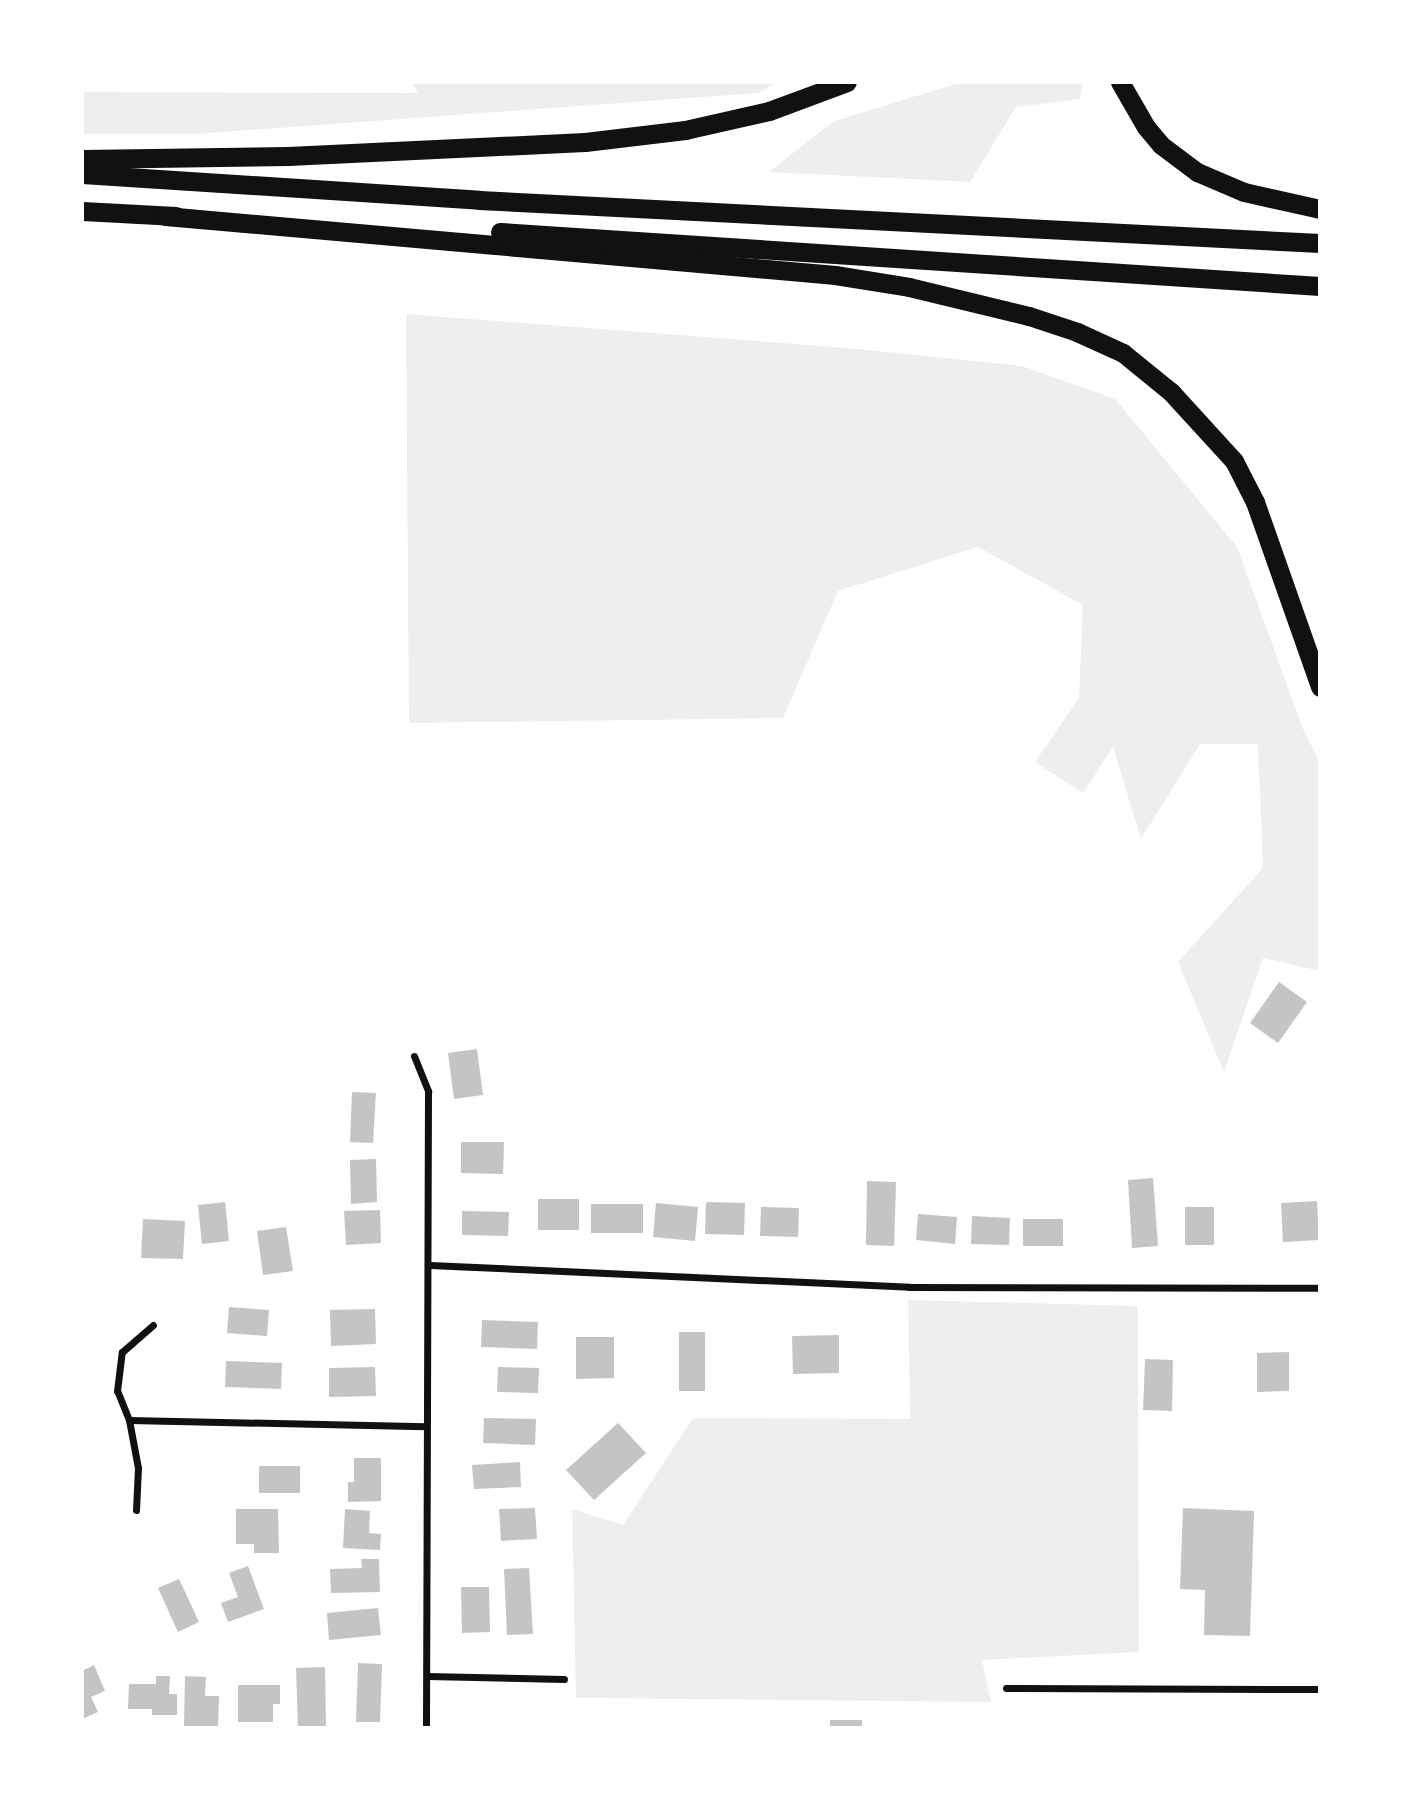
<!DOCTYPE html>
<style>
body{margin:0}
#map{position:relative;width:1402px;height:1810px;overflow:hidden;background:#fff;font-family:Overpass,sans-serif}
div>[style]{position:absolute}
.green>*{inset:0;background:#eee}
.building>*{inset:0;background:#c4c4c4}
.minor>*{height:7px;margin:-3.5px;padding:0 3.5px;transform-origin:3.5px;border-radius:3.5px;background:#111}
.motorway>*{height:19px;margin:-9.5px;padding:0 9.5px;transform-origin:9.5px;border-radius:9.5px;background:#111}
span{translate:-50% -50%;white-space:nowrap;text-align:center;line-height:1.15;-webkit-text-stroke:7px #fff;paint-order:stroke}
.frame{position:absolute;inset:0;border:84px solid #fff;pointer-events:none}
</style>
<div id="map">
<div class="green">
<div style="clip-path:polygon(411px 82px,777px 82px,758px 93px,196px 134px,82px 134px,82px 92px,418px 93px)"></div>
<div style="clip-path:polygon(962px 82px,1083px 82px,1080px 99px,1016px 107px,970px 182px,769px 172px,834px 121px)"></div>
<div style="clip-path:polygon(406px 314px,848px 348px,1022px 366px,1115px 399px,1237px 547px,1303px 729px,1320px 763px,1320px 971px,1263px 958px,1224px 1072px,1178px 962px,1263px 868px,1258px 744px,1200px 744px,1141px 839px,1113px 747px,1083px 793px,1035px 762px,1079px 698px,1083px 605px,978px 547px,838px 591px,783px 718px,409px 723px)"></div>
<div style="clip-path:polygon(908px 1300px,1138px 1306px,1139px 1652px,982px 1660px,991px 1702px,576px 1698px,572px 1509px,623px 1525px,693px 1418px,910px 1419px)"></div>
</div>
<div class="building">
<div style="clip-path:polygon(1279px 982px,1307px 1002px,1278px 1043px,1250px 1023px)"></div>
<div style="clip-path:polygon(477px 1049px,483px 1095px,454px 1099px,448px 1053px)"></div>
<div style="clip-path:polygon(352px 1092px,376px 1093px,373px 1143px,350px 1142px)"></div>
<div style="clip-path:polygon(461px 1142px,504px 1142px,503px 1174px,461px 1173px)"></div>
<div style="clip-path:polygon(376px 1159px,377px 1202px,351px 1204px,350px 1160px)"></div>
<div style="clip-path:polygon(1153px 1178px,1158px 1246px,1132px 1248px,1128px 1180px)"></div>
<div style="clip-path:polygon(867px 1181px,896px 1182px,894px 1246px,866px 1245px)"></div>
<div style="clip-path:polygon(538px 1199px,579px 1199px,579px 1230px,538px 1230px)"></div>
<div style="clip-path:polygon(1317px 1201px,1319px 1240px,1283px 1242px,1281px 1203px)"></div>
<div style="clip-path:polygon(225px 1202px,229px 1241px,202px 1244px,198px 1205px)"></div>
<div style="clip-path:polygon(706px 1202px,745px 1203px,744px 1235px,705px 1234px)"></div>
<div style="clip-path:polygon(656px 1203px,698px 1207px,695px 1241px,653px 1237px)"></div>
<div style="clip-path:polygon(591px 1204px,643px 1204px,643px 1233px,591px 1233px)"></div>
<div style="clip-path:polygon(761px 1207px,799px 1208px,798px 1237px,760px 1236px)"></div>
<div style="clip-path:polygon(1185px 1207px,1214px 1207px,1214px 1245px,1185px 1245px)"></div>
<div style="clip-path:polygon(380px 1210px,381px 1243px,346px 1245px,344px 1211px)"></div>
<div style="clip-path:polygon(462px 1211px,509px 1212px,508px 1236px,462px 1235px)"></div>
<div style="clip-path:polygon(918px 1214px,957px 1217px,955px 1244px,916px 1240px)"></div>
<div style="clip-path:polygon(972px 1216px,1010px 1218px,1009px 1245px,971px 1244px)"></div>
<div style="clip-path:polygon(143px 1219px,185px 1221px,183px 1259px,141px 1258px)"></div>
<div style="clip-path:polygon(1023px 1219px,1063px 1219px,1063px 1246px,1023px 1246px)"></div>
<div style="clip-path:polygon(286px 1227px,293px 1271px,263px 1275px,257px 1231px)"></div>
<div style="clip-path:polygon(229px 1307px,269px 1310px,267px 1336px,227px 1333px)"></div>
<div style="clip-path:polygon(375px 1309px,376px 1344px,331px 1346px,330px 1310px)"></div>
<div style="clip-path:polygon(482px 1320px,538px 1322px,537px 1349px,481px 1347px)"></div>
<div style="clip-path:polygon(679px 1332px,705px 1332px,705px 1391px,679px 1391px)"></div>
<div style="clip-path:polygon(839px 1335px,839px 1373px,793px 1374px,792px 1336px)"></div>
<div style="clip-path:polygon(576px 1337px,614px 1337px,614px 1378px,576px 1379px)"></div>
<div style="clip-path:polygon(1289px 1352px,1289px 1391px,1257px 1392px,1257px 1353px)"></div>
<div style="clip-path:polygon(1145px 1359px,1173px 1360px,1172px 1411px,1143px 1410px)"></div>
<div style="clip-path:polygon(226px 1361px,282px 1363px,281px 1389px,225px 1387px)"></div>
<div style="clip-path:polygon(375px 1367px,376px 1396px,329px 1397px,329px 1368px)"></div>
<div style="clip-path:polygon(498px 1367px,539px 1368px,538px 1393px,497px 1392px)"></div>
<div style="clip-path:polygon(484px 1418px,536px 1419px,535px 1445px,483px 1443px)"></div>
<div style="clip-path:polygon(618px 1423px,646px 1453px,594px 1500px,566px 1470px)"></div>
<div style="clip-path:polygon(354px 1458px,381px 1458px,381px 1501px,348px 1502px,348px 1482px,354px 1482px)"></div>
<div style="clip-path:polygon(520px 1462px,521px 1487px,474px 1489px,472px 1465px)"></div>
<div style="clip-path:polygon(259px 1466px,300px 1466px,300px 1493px,259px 1493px)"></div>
<div style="clip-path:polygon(535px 1508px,537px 1539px,501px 1541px,499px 1509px)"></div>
<div style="clip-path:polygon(1183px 1508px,1254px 1511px,1250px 1636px,1204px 1635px,1205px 1590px,1180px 1589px)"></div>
<div style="clip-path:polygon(236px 1509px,278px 1509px,279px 1553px,254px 1553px,254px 1544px,236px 1544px)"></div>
<div style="clip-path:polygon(345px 1509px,370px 1511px,369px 1533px,381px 1534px,380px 1550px,343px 1548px)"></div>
<div style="clip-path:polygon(361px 1559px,379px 1559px,380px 1592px,331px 1593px,330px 1569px,362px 1568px)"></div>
<div style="clip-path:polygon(248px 1566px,264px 1609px,228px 1622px,221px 1603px,238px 1597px,229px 1573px)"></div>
<div style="clip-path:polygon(529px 1568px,533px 1634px,507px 1635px,504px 1569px)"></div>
<div style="clip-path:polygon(179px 1579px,199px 1622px,178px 1632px,158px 1588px)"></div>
<div style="clip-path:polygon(461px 1587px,489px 1587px,490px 1632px,462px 1633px)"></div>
<div style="clip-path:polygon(378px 1608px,381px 1635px,329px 1640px,327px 1613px)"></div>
<div style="clip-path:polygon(358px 1663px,382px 1664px,380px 1722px,356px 1722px)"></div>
<div style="clip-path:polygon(94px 1665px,105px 1691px,91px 1697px,98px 1712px,82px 1719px,82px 1671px)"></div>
<div style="clip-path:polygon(325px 1667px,326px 1727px,298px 1728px,296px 1668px)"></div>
<div style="clip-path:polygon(156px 1676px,170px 1676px,169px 1694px,177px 1694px,177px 1715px,152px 1715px,152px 1709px,128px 1709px,129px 1684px,156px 1684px)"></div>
<div style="clip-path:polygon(185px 1676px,206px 1677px,205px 1696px,219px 1696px,218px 1727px,184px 1726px)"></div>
<div style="clip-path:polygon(238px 1685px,280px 1685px,280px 1704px,273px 1704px,273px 1722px,238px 1722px)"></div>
<div style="clip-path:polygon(830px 1720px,862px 1720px,862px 1728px,830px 1728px)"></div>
</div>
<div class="minor">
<div style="left:414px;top:1056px;width:38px;rotate:68deg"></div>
<div style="left:428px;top:1091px;width:637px;rotate:90.18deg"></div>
<div style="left:430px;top:1265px;width:480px;rotate:2.6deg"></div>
<div style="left:909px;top:1287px;width:411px;rotate:0.1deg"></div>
<div style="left:129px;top:1420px;width:296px;rotate:1.2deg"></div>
<div style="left:136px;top:1510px;width:42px;rotate:-87.3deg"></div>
<div style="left:138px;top:1468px;width:49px;rotate:-100.6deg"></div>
<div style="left:129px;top:1420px;width:31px;rotate:-112deg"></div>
<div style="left:117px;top:1391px;width:39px;rotate:-83deg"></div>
<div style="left:122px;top:1352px;width:41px;rotate:-41.1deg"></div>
<div style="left:427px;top:1676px;width:137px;rotate:1.3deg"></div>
<div style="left:1006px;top:1688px;width:314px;rotate:0.2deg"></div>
</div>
<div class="motorway">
<div style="left:1120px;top:82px;width:52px;rotate:60deg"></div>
<div style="left:1146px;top:127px;width:23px;rotate:50deg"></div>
<div style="left:1161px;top:145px;width:45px;rotate:36.9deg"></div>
<div style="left:1197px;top:172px;width:51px;rotate:23.1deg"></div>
<div style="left:1244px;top:192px;width:78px;rotate:12.6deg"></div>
<div style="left:82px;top:159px;width:206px;rotate:-0.8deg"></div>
<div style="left:288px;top:156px;width:297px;rotate:-2.7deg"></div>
<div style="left:585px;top:142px;width:101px;rotate:-6.8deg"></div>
<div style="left:685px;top:130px;width:86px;rotate:-12.7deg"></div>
<div style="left:769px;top:111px;width:83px;rotate:-20.4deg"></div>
<div style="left:82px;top:174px;width:398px;rotate:3.7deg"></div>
<div style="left:479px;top:200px;width:842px;rotate:2.93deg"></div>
<div style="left:82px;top:211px;width:94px;rotate:3deg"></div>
<div style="left:165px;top:216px;width:673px;rotate:5.03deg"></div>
<div style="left:835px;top:275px;width:75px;rotate:9.2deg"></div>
<div style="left:909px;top:287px;width:123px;rotate:13.6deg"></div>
<div style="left:1029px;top:316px;width:51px;rotate:18.4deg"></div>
<div style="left:1077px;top:332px;width:51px;rotate:24.5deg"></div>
<div style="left:1123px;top:353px;width:62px;rotate:39.1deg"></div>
<div style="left:1171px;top:392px;width:93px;rotate:47.6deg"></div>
<div style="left:1234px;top:461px;width:46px;rotate:62.9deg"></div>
<div style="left:1255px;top:502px;width:196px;rotate:70.6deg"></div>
<div style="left:500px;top:232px;width:822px;rotate:3.77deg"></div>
</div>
<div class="frame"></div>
</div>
